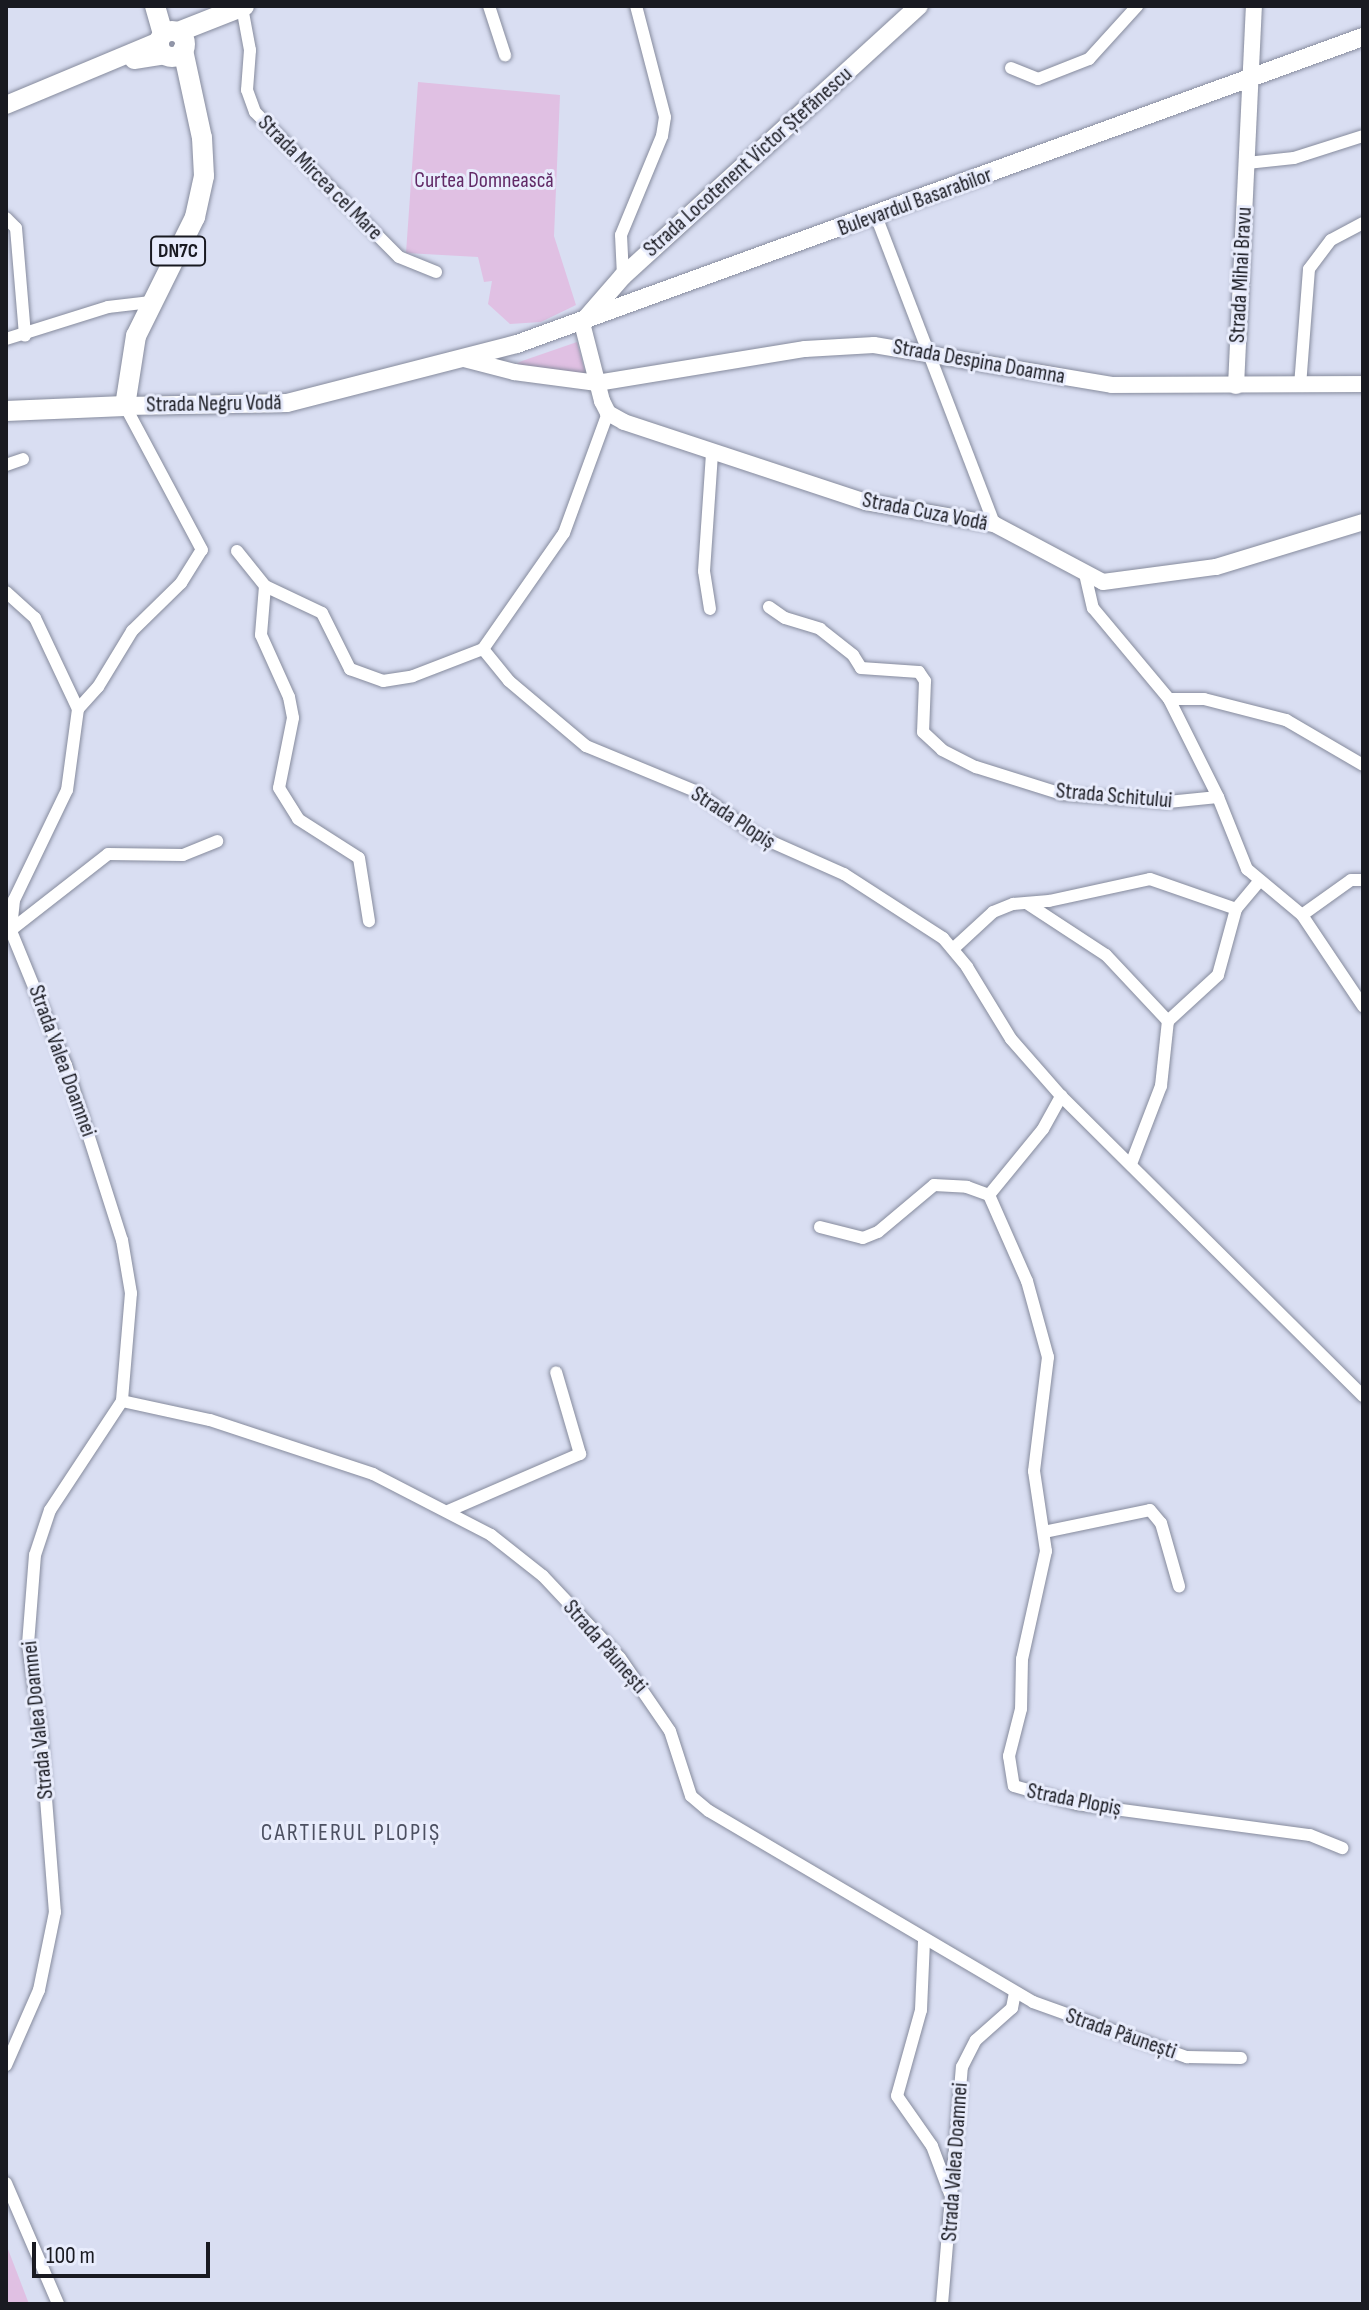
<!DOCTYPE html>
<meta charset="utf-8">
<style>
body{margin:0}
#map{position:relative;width:1369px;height:2310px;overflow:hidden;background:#d9def2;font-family:"Sofia Sans Condensed",sans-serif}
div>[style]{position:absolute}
.green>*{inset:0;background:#e0c0e3}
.roads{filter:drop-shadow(0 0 2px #868b9d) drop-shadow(0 0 2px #868b9d)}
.minor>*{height:12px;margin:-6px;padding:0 6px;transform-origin:6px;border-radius:6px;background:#fff}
.tertiary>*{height:16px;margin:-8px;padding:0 8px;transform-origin:8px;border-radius:8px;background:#fff}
.secondary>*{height:18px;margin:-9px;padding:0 9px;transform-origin:9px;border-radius:9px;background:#fff}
.primary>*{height:20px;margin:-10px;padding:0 10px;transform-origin:10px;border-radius:10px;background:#fff}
.primary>.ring{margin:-10px;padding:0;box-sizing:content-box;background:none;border:20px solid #fff;border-radius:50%}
span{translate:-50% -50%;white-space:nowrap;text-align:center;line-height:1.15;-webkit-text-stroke:6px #e8ecfc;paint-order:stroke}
.shield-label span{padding:2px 6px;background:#e8ecfc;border:2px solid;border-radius:6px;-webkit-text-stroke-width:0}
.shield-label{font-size:20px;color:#191a21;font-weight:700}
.street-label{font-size:22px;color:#191a21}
.park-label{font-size:22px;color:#612966}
.neighbourhood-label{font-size:24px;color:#4c5061;letter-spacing:2px}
.frame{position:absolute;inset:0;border:8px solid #191a21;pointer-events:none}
.scale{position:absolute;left:32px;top:2242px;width:178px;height:36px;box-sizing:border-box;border:4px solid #191a21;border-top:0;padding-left:10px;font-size:24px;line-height:28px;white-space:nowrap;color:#191a21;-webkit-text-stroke:6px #e8ecfc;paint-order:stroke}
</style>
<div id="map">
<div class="green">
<div style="clip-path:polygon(418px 82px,560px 95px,554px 236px,576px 305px,541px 322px,510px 324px,488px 304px,492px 281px,484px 282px,478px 257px,406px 253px)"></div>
<div style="clip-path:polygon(577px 342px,586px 375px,516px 364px,522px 361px)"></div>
<div style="clip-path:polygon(6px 2244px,29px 2304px,6px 2304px)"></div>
</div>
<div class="roads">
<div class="minor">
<div style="left:489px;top:6px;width:52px;rotate:71.9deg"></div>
<div style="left:242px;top:7px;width:44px;rotate:79.5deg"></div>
<div style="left:250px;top:50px;width:40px;rotate:94.3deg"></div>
<div style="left:247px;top:90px;width:23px;rotate:70deg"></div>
<div style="left:255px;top:112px;width:204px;rotate:45.2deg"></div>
<div style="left:399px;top:257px;width:40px;rotate:22deg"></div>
<div style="left:1011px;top:68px;width:29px;rotate:22deg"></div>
<div style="left:1038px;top:79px;width:55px;rotate:-21.4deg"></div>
<div style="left:1089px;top:59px;width:72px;rotate:-47.8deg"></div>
<div style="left:1247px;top:163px;width:47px;rotate:-6.1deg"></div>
<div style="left:1294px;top:158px;width:72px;rotate:-17.7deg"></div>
<div style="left:876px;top:216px;width:330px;rotate:69deg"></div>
<div style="left:6px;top:218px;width:14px;rotate:45deg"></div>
<div style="left:16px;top:228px;width:108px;rotate:85.2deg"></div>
<div style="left:623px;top:276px;width:41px;rotate:-92.8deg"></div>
<div style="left:621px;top:235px;width:107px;rotate:-67.5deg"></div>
<div style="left:662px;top:136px;width:19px;rotate:-81deg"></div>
<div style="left:665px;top:117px;width:115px;rotate:-104.6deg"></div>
<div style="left:6px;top:339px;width:107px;rotate:-17.4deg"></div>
<div style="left:108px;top:307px;width:43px;rotate:-6.6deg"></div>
<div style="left:1300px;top:386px;width:117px;rotate:-85.6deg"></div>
<div style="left:1309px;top:269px;width:36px;rotate:-53deg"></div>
<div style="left:1331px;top:240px;width:36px;rotate:-28deg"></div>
<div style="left:6px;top:465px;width:18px;rotate:-19deg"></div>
<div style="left:237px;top:551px;width:45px;rotate:51.3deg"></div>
<div style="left:265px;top:586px;width:63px;rotate:25.3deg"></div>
<div style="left:322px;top:613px;width:63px;rotate:63.4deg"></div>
<div style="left:350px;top:669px;width:35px;rotate:20deg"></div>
<div style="left:383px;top:681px;width:30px;rotate:-9deg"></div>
<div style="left:413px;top:676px;width:75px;rotate:-21.1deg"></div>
<div style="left:483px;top:649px;width:141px;rotate:-55.1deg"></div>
<div style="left:564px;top:533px;width:128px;rotate:-69.9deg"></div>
<div style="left:1085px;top:574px;width:35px;rotate:77deg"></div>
<div style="left:1093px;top:608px;width:119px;rotate:50.1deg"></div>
<div style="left:1169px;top:699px;width:110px;rotate:63.4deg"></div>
<div style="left:1218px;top:797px;width:78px;rotate:68.1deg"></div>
<div style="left:1247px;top:869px;width:72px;rotate:39.9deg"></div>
<div style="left:1302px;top:915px;width:110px;rotate:56.2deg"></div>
<div style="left:265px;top:586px;width:49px;rotate:94.7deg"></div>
<div style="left:261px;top:635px;width:68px;rotate:65.7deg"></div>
<div style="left:289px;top:697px;width:21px;rotate:79deg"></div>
<div style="left:293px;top:718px;width:71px;rotate:101.3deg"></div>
<div style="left:279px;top:788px;width:36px;rotate:58deg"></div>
<div style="left:298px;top:819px;width:72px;rotate:32.6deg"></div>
<div style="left:359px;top:858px;width:64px;rotate:81deg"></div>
<div style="left:6px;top:592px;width:39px;rotate:42deg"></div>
<div style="left:35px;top:618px;width:101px;rotate:64.7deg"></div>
<div style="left:78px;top:709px;width:82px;rotate:97.7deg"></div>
<div style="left:67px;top:790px;width:122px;rotate:115.7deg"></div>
<div style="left:14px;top:900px;width:31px;rotate:96deg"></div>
<div style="left:11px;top:931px;width:145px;rotate:67.7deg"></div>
<div style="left:66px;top:1065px;width:184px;rotate:72.3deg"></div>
<div style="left:122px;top:1240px;width:54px;rotate:80.4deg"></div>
<div style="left:131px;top:1293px;width:108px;rotate:94.8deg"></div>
<div style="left:122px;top:1401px;width:131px;rotate:123.4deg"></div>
<div style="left:50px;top:1510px;width:47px;rotate:108.4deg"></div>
<div style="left:35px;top:1555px;width:89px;rotate:94.5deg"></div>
<div style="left:28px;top:1644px;width:92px;rotate:81.9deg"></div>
<div style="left:41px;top:1735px;width:178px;rotate:85.5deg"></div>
<div style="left:55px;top:1912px;width:80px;rotate:101.6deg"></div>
<div style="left:39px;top:1990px;width:82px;rotate:113.7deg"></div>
<div style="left:769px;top:607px;width:19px;rotate:35deg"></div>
<div style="left:785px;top:618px;width:37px;rotate:17deg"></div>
<div style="left:820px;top:629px;width:42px;rotate:38.2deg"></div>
<div style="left:853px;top:655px;width:15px;rotate:58deg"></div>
<div style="left:861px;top:668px;width:58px;rotate:3.9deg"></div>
<div style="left:919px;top:672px;width:11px;rotate:56deg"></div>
<div style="left:925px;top:681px;width:51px;rotate:92.2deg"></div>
<div style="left:923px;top:732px;width:26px;rotate:43deg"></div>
<div style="left:942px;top:750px;width:38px;rotate:27deg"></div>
<div style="left:976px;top:767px;width:90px;rotate:17.4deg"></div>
<div style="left:1062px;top:794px;width:106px;rotate:4.3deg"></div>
<div style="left:1168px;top:802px;width:50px;rotate:-5.7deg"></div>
<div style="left:710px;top:609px;width:38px;rotate:-99deg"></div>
<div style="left:704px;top:571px;width:116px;rotate:-86.1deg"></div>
<div style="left:483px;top:649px;width:41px;rotate:50.9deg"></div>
<div style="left:509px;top:681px;width:101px;rotate:40.2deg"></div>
<div style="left:586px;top:746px;width:118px;rotate:22.4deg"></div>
<div style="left:695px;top:791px;width:75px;rotate:35.8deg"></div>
<div style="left:756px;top:835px;width:96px;rotate:23.9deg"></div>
<div style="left:844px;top:874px;width:118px;rotate:32.9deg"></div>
<div style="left:943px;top:938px;width:38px;rotate:50deg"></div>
<div style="left:967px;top:967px;width:84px;rotate:58.6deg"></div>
<div style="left:1011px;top:1039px;width:76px;rotate:48.7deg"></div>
<div style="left:1061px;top:1096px;width:426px;rotate:44.8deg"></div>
<div style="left:1169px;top:699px;width:35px"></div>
<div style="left:1204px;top:699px;width:85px;rotate:14.4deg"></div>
<div style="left:1286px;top:720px;width:89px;rotate:30.3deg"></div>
<div style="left:78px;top:709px;width:30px;rotate:-48deg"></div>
<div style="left:98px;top:687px;width:66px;rotate:-58.7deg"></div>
<div style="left:132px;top:631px;width:69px;rotate:-44.4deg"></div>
<div style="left:181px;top:583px;width:39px;rotate:-58deg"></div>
<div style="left:202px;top:550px;width:163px;rotate:-118.1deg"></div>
<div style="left:1028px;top:904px;width:93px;rotate:33.2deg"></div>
<div style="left:1106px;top:955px;width:91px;rotate:46.8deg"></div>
<div style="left:1168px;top:1021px;width:68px;rotate:-42.6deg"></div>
<div style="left:1218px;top:975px;width:68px;rotate:-74.7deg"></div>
<div style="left:1302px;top:915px;width:60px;rotate:-35.5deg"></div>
<div style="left:1351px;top:880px;width:12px"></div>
<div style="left:7px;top:933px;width:128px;rotate:-38deg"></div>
<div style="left:108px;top:854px;width:75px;rotate:0.8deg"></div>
<div style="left:183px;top:855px;width:37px;rotate:-22deg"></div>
<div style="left:954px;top:948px;width:53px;rotate:-42.7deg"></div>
<div style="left:993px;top:912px;width:22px;rotate:-22deg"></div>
<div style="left:1013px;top:904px;width:36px;rotate:-5deg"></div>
<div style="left:1049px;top:901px;width:103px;rotate:-12.3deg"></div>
<div style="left:1150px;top:879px;width:91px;rotate:19.2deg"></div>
<div style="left:1236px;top:909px;width:34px;rotate:-50deg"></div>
<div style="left:1131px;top:1164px;width:84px;rotate:-69deg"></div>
<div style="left:1161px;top:1086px;width:65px;rotate:-83.9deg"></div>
<div style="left:989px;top:1195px;width:85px;rotate:-50.7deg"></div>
<div style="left:1043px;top:1129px;width:38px;rotate:-61deg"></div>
<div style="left:820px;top:1227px;width:44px;rotate:14.3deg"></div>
<div style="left:863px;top:1238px;width:16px;rotate:-22deg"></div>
<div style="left:878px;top:1232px;width:73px;rotate:-40deg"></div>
<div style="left:934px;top:1185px;width:33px;rotate:3deg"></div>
<div style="left:967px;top:1187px;width:23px;rotate:20deg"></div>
<div style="left:989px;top:1195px;width:94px;rotate:66.2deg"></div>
<div style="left:1027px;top:1281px;width:79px;rotate:74.6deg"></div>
<div style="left:1048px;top:1357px;width:115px;rotate:97deg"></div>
<div style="left:1034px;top:1471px;width:81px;rotate:81.5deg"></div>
<div style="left:1046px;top:1551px;width:111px;rotate:102.5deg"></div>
<div style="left:1022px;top:1659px;width:50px;rotate:91.1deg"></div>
<div style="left:1021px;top:1709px;width:49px;rotate:104.3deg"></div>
<div style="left:1009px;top:1756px;width:30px;rotate:81deg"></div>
<div style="left:1014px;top:1786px;width:66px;rotate:15.9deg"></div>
<div style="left:1077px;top:1804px;width:235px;rotate:7.6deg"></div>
<div style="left:1310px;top:1835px;width:35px;rotate:22deg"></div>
<div style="left:122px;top:1401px;width:90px;rotate:12.2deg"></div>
<div style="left:210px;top:1420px;width:172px;rotate:18.3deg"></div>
<div style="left:373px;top:1474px;width:133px;rotate:27.3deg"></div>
<div style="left:491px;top:1535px;width:66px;rotate:38.3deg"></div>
<div style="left:543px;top:1576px;width:112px;rotate:46.8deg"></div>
<div style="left:620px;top:1658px;width:88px;rotate:55.6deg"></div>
<div style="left:670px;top:1731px;width:68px;rotate:72.1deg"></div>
<div style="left:691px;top:1796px;width:23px;rotate:40deg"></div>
<div style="left:709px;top:1811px;width:376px;rotate:30.5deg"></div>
<div style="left:1033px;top:2002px;width:164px;rotate:19.7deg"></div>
<div style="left:1187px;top:2057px;width:54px;rotate:1.1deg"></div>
<div style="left:448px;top:1511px;width:144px;rotate:-23.4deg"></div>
<div style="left:580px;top:1454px;width:85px;rotate:-106.3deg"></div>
<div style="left:1044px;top:1532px;width:108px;rotate:-11.7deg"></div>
<div style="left:1150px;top:1510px;width:17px;rotate:50deg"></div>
<div style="left:1161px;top:1523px;width:66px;rotate:74.1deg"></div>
<div style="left:924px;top:1941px;width:69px;rotate:92.5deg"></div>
<div style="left:921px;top:2010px;width:89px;rotate:105.6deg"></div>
<div style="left:897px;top:2096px;width:61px;rotate:55deg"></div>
<div style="left:932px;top:2146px;width:51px;rotate:69.4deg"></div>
<div style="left:6px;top:2183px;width:132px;rotate:66.7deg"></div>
<div style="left:942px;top:2304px;width:238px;rotate:-85.2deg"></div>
<div style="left:962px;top:2067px;width:30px;rotate:-63deg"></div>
<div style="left:976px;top:2040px;width:48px;rotate:-41.6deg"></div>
<div style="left:1012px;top:2008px;width:16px;rotate:-79deg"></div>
</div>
<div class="tertiary">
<div style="left:582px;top:323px;width:81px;rotate:75.6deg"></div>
<div style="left:602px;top:401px;width:13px;rotate:63deg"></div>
<div style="left:608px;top:413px;width:18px;rotate:29deg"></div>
<div style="left:624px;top:422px;width:255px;rotate:18.3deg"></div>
<div style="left:866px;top:502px;width:130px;rotate:9.8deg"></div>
<div style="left:994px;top:524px;width:123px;rotate:28deg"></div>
<div style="left:1103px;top:582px;width:114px;rotate:-7.6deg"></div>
<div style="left:1216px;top:567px;width:154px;rotate:-17deg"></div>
<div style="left:464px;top:359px;width:52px;rotate:14.6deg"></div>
<div style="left:514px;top:372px;width:84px;rotate:7.5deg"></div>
<div style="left:597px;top:383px;width:211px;rotate:-9.3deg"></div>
<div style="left:805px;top:349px;width:69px;rotate:-3.3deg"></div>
<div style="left:874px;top:345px;width:241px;rotate:9.5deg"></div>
<div style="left:1112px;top:385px;width:251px;rotate:-0.2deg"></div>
<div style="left:1236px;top:386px;width:380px;rotate:-87.3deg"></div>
</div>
<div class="secondary">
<div style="left:134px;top:60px;width:32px;rotate:-9deg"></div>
<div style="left:6px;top:105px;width:166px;rotate:-22.7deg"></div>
<div style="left:583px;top:322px;width:61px;rotate:-49deg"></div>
<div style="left:623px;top:276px;width:401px;rotate:-42.4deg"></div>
<div style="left:125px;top:406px;width:162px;rotate:-1.1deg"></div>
<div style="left:287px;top:403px;width:237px;rotate:-14.4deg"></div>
<div style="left:517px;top:344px;width:900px;rotate:-19.95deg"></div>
</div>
<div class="primary">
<div style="left:155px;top:6px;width:29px;rotate:74deg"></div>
<div class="ring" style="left:159px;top:31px;width:6px;height:6px"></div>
<div style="left:178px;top:32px;width:71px;rotate:-21.5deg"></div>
<div style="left:6px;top:411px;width:119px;rotate:-2.4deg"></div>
<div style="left:125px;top:406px;width:71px;rotate:-81.1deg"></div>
<div style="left:136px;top:336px;width:133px;rotate:-63.6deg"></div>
<div style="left:195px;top:217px;width:42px;rotate:-77.6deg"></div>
<div style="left:204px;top:176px;width:38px;rotate:-93deg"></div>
<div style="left:202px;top:138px;width:90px;rotate:-102.2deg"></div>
</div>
</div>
<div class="shield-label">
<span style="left:178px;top:251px">DN7C</span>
</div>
<div class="street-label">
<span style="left:748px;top:162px;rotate:-42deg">Strada Locotenent Victor Ștefănescu</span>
<span style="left:320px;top:178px;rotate:45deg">Strada Mircea cel Mare</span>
<span style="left:915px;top:202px;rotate:-20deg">Bulevardul Basarabilor</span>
<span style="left:1241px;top:275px;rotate:-87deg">Strada Mihai Bravu</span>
<span style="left:979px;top:362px;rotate:10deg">Strada Despina Doamna</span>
<span style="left:214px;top:404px;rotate:-1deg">Strada Negru Vodă</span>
<span style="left:925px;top:512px;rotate:11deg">Strada Cuza Vodă</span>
<span style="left:1114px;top:796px;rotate:5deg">Strada Schitului</span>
<span style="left:733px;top:818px;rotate:33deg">Strada Plopiș</span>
<span style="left:62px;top:1061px;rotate:70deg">Strada Valea Doamnei</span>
<span style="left:605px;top:1647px;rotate:49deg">Strada Păunești</span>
<span style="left:38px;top:1720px;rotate:-96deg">Strada Valea Doamnei</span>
<span style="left:1074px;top:1800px;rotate:11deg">Strada Plopiș</span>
<span style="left:1121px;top:2034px;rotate:19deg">Strada Păunești</span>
<span style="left:955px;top:2162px;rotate:-86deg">Strada Valea Doamnei</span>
</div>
<div class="park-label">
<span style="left:484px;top:181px">Curtea Domnească</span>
</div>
<div class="neighbourhood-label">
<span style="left:351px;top:1833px">CARTIERUL PLOPIȘ</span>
</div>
<div class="frame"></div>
<div class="scale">100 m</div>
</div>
